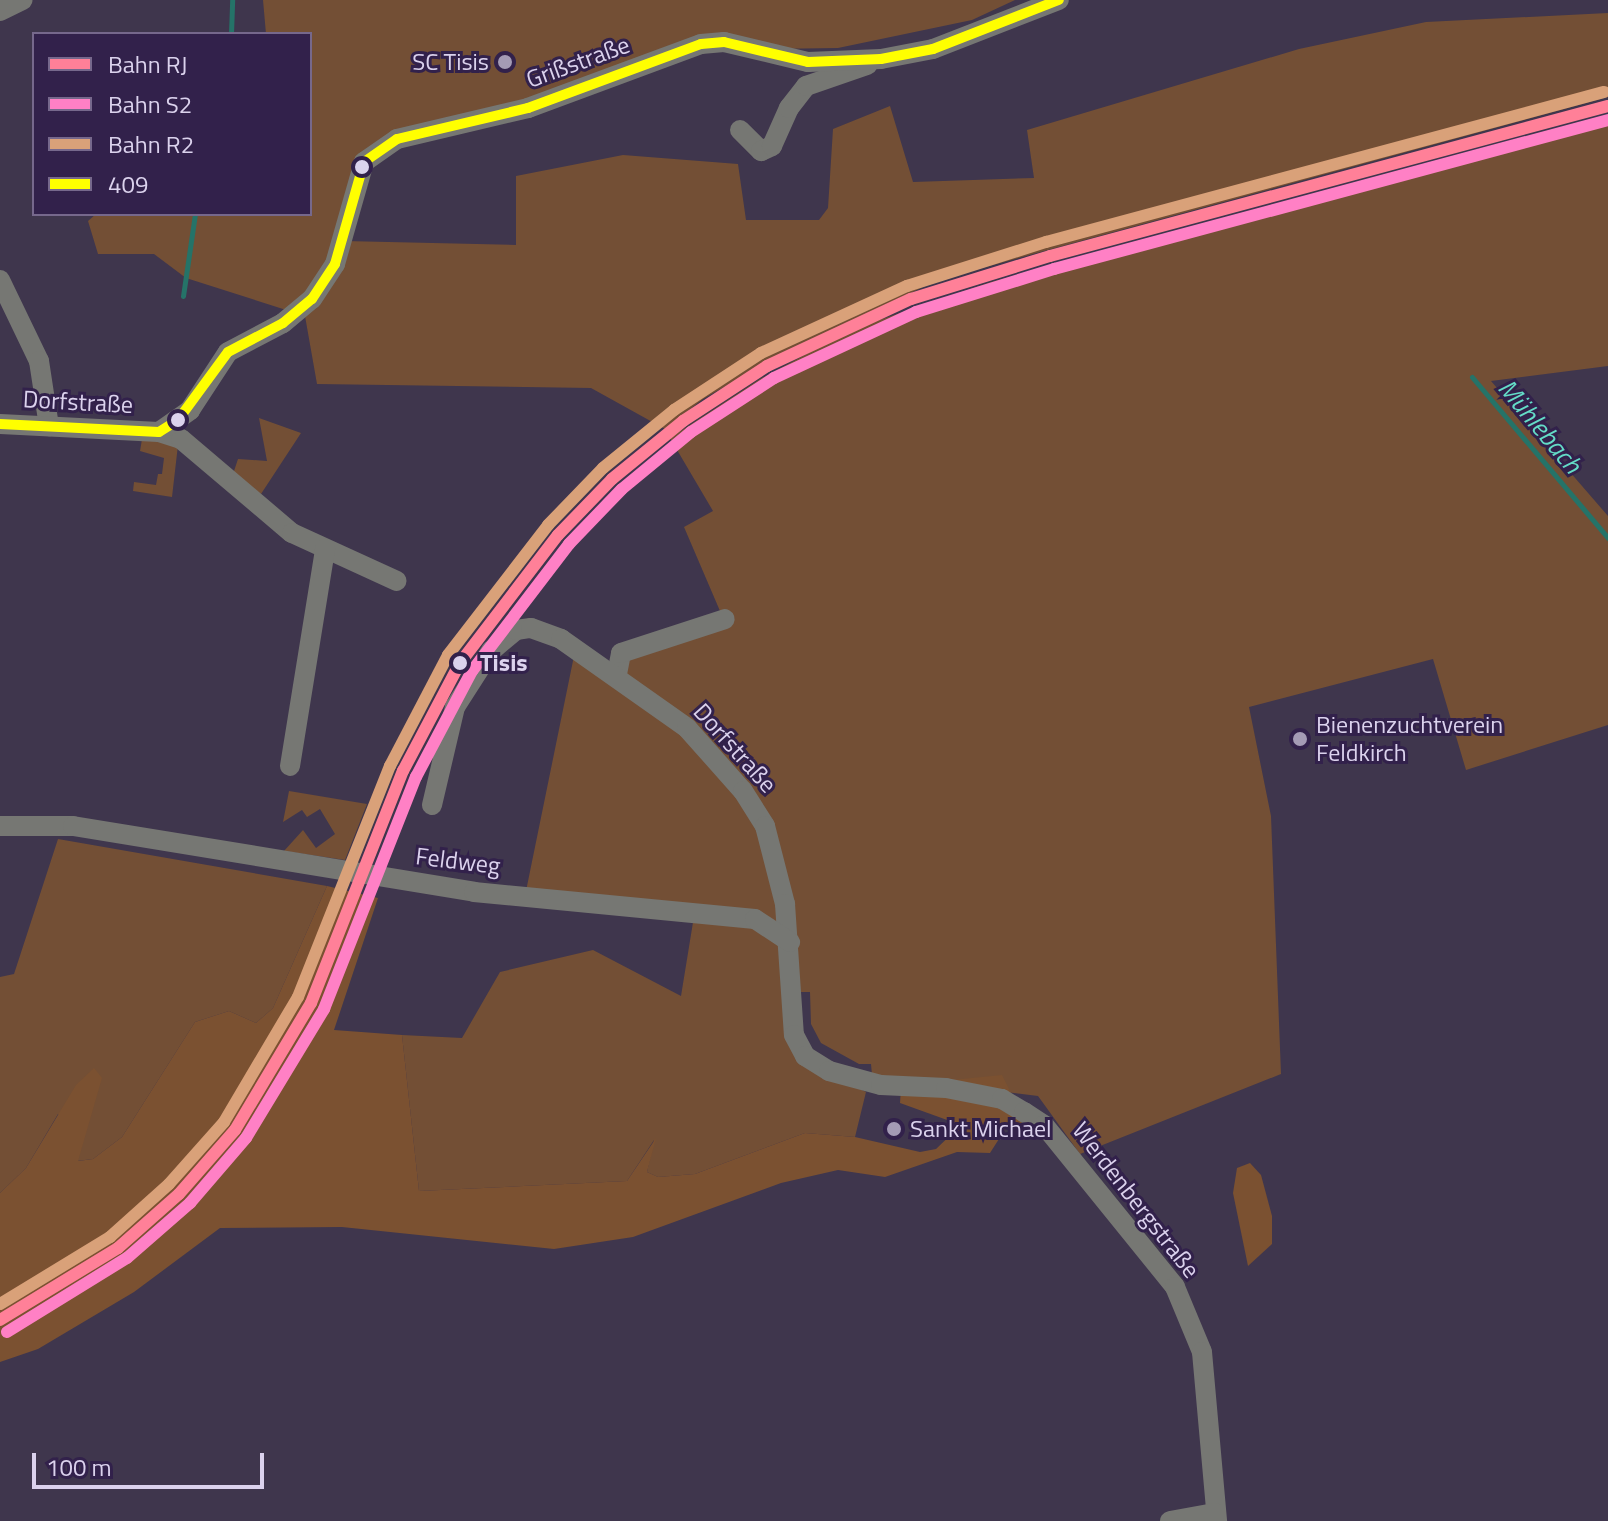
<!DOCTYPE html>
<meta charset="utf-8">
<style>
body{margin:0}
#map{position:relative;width:1608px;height:1521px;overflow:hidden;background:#3f364d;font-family:"Titillium Web",sans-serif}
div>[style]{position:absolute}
.green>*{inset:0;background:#734f35}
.forest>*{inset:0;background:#7b5131}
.stream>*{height:5px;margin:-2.5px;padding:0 2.5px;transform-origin:2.5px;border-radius:2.5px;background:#257368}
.minor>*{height:20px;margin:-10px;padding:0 10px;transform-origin:10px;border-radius:10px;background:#767773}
.bus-1>*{height:10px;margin:-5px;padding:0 5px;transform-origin:5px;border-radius:5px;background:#ff0}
.rail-1>*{height:12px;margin:-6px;padding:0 6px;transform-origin:6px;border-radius:6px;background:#ff8098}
.rail-2>*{height:12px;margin:-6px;padding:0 6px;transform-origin:6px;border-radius:6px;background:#ff80c5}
.rail-3>*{height:12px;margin:-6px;padding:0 6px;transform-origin:6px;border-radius:6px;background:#d9a179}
.dots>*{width:22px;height:22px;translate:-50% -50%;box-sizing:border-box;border:4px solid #32214b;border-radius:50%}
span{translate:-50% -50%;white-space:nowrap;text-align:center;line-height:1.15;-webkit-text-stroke:6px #32214b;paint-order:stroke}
.poi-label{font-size:24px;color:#dbd2ed}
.right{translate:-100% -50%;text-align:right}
.left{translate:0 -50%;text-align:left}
.street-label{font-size:24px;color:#dbd2ed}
.stop-label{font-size:24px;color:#dbd2ed;font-weight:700}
.water-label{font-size:26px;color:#64dcc7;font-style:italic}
.legend{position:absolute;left:32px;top:32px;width:280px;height:184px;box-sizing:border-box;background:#32214b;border:2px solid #76688c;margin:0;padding:10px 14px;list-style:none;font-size:24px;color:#dbd2ed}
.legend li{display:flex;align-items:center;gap:16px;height:40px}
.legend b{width:40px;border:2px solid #76688c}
.scale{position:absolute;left:32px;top:1453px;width:232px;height:36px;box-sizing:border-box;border:4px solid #dbd2ed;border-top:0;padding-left:10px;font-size:24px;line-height:28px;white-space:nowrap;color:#dbd2ed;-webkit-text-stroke:6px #32214b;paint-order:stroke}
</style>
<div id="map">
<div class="green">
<div style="clip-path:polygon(263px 0,1015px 0,972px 20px,838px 48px,768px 49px,725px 41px,443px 124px,364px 164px,344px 241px,516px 245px,516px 176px,623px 155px,738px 164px,746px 220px,819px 220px,828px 208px,833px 129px,890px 106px,913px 182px,1034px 178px,1027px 130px,1299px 49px,1426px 22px,1608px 13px,1608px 97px,938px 280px,780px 355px,703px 399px,665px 429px,591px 388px,317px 384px,305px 316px,186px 278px,154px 254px,98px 254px,88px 221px,96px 214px,310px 214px,310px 34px,266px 34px)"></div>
<div style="clip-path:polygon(1608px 115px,1608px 366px,1491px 381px,1608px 516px,1608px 725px,1466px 770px,1433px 659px,1249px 707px,1271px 816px,1281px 1074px,1080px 1154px,1038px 1096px,872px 1075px,871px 1064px,859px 1064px,821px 1043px,811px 1024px,810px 992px,799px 992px,791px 1035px,829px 1073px,866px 1092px,855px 1137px,805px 1133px,695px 1174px,658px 1177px,647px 1172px,654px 1140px,627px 1181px,419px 1191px,402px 1035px,462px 1038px,500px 972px,593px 950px,681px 996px,695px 910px,526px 891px,575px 651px,614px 673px,622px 654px,723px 618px,684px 527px,713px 511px,670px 438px,760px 379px,853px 329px,991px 282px)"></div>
<div style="clip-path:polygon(259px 418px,301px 433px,261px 494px,233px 474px,238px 459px,267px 461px)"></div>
<div style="clip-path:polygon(142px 439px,178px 445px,172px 497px,133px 491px,134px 482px,156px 485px,158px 474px,162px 474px,164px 458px,140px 451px)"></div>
<div style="clip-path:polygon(289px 791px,367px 804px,345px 860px,284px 851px,303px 830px,316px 848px,335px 834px,320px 809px,307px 817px,302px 810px,283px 822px)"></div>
<div style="clip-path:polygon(58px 839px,327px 886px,273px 1008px,256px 1023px,229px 1011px,195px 1022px,122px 1137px,93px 1159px,77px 1161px,84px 1132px,58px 1114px,26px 1168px,0 1193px,0 977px,14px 974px)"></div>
</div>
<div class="forest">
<div style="clip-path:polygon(327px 886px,378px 898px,334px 1030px,402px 1035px,419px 1191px,627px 1181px,656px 1138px,647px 1172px,658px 1177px,695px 1174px,805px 1133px,855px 1137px,920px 1152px,936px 1149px,961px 1125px,900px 1103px,901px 1088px,932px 1082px,1002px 1075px,1026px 1123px,1006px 1128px,990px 1153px,957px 1152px,885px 1177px,838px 1170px,781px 1183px,633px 1237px,554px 1249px,342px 1227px,220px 1228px,134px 1292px,38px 1349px,0 1362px,0 1193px,26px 1168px,76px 1085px,94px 1068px,102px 1078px,78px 1161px,93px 1159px,122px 1137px,195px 1022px,229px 1011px,256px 1023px,273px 1008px)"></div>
<div style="clip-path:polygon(1250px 1163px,1261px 1175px,1272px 1216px,1272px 1244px,1248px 1266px,1233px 1193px,1237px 1168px)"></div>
</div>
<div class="stream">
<div style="left:231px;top:34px;width:34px;rotate:-88deg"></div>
<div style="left:183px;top:296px;width:83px;rotate:-81.7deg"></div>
<div style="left:1472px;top:377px;width:211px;rotate:49.8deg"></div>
</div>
<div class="minor">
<div style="left:0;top:11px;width:25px;rotate:-26deg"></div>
<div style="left:740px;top:130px;width:30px;rotate:45deg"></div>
<div style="left:761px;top:151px;width:12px;rotate:-24deg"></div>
<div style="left:772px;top:146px;width:42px;rotate:-65.9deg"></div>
<div style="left:789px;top:108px;width:28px;rotate:-52deg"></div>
<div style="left:806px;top:86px;width:65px;rotate:-19deg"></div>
<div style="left:0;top:280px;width:90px;rotate:64.3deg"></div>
<div style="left:39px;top:361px;width:66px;rotate:81.3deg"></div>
<div style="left:0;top:424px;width:159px;rotate:2.9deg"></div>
<div style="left:159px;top:432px;width:23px;rotate:18deg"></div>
<div style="left:181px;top:439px;width:145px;rotate:40.3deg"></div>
<div style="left:292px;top:533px;width:115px;rotate:24.6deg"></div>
<div style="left:159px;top:432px;width:38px;rotate:-35deg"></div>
<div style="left:190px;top:410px;width:69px;rotate:-56.8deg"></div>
<div style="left:228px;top:352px;width:62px;rotate:-27.8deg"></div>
<div style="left:283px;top:323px;width:38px;rotate:-40deg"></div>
<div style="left:312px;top:299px;width:42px;rotate:-56.7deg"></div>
<div style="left:335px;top:264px;width:106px;rotate:-74.1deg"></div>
<div style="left:364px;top:162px;width:40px;rotate:-34.9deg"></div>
<div style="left:397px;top:139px;width:135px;rotate:-13.3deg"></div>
<div style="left:528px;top:108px;width:184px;rotate:-20.3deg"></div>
<div style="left:701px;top:44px;width:23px;rotate:-5deg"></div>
<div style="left:724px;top:42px;width:86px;rotate:13.4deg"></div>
<div style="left:808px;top:62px;width:73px;rotate:-2.4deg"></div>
<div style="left:881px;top:59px;width:53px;rotate:-10.9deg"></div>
<div style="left:933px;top:49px;width:135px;rotate:-21.3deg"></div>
<div style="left:617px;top:674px;width:21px;rotate:-79deg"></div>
<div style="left:621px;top:653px;width:109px;rotate:-18.1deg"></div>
<div style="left:290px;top:766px;width:220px;rotate:-80.8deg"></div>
<div style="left:432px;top:805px;width:101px;rotate:-76.8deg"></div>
<div style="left:455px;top:707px;width:67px;rotate:-57.3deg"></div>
<div style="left:491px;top:651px;width:33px;rotate:-40deg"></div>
<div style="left:516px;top:630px;width:15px;rotate:-8deg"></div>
<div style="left:531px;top:628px;width:32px;rotate:20deg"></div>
<div style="left:561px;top:639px;width:154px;rotate:35.2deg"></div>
<div style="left:687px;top:728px;width:84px;rotate:48.4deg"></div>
<div style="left:743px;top:791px;width:41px;rotate:57.8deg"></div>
<div style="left:765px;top:826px;width:81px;rotate:75.6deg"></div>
<div style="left:785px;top:904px;width:131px;rotate:86.1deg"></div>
<div style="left:794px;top:1035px;width:24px;rotate:62deg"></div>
<div style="left:805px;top:1056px;width:28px;rotate:32deg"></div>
<div style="left:829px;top:1071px;width:54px;rotate:15.1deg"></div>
<div style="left:881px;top:1085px;width:65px;rotate:2.6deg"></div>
<div style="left:946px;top:1088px;width:57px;rotate:11.1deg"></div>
<div style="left:1002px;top:1099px;width:26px;rotate:31deg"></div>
<div style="left:1024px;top:1112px;width:24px;rotate:33deg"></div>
<div style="left:1044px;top:1125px;width:208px;rotate:51deg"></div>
<div style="left:1175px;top:1287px;width:70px;rotate:67.4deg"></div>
<div style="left:1202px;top:1352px;width:170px;rotate:84.9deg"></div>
<div style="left:0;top:826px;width:73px"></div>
<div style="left:73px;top:826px;width:406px;rotate:9.3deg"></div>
<div style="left:474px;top:892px;width:282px;rotate:5.5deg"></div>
<div style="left:755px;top:919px;width:42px;rotate:33.3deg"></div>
<div style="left:1170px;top:1521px;width:46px;rotate:-10.1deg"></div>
</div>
<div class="bus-1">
<div style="left:0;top:424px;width:159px;rotate:2.9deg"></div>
<div style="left:159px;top:432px;width:22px;rotate:-32deg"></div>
<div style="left:178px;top:420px;width:84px;rotate:-53.7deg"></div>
<div style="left:228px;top:352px;width:62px;rotate:-27.8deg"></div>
<div style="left:283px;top:323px;width:38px;rotate:-40deg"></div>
<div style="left:312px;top:299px;width:42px;rotate:-56.7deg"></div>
<div style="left:335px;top:264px;width:106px;rotate:-74.1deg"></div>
<div style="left:364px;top:162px;width:40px;rotate:-34.9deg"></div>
<div style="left:397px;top:139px;width:135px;rotate:-13.3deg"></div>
<div style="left:528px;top:108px;width:184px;rotate:-20.3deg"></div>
<div style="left:701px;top:44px;width:23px;rotate:-5deg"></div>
<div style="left:724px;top:42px;width:86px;rotate:13.4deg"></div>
<div style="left:808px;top:62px;width:73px;rotate:-2.4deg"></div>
<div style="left:881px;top:59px;width:53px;rotate:-10.9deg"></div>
<div style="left:933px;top:49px;width:135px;rotate:-21.3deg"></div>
</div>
<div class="rail-1">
<div style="left:0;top:1320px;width:138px;rotate:-31.4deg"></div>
<div style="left:118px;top:1248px;width:81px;rotate:-41.5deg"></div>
<div style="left:179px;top:1194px;width:85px;rotate:-48.8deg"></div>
<div style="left:235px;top:1130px;width:148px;rotate:-59.1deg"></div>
<div style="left:311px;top:1003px;width:250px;rotate:-68.4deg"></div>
<div style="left:403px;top:771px;width:122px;rotate:-62.2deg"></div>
<div style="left:460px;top:663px;width:161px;rotate:-52.6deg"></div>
<div style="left:558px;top:535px;width:78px;rotate:-46deg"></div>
<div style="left:612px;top:479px;width:92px;rotate:-39.2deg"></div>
<div style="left:683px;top:421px;width:100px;rotate:-33.2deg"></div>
<div style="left:767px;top:366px;width:159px;rotate:-25deg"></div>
<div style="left:911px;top:299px;width:145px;rotate:-17.2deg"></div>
<div style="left:1050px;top:256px;width:578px;rotate:-15.05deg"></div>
</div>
<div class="rail-2">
<div style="left:7px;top:1332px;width:141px;rotate:-31.7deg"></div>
<div style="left:127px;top:1258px;width:84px;rotate:-41.1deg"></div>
<div style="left:190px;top:1203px;width:86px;rotate:-49.3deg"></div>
<div style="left:246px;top:1138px;width:151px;rotate:-58.8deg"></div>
<div style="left:324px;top:1009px;width:250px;rotate:-68.4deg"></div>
<div style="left:416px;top:777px;width:120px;rotate:-62.2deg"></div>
<div style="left:472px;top:671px;width:160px;rotate:-52.6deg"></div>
<div style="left:569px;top:544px;width:76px;rotate:-46.1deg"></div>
<div style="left:622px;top:489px;width:89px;rotate:-39.6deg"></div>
<div style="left:691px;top:432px;width:99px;rotate:-33deg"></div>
<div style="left:774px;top:378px;width:157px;rotate:-24.9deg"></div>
<div style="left:916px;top:312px;width:145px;rotate:-17.3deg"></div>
<div style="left:1054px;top:269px;width:574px;rotate:-15.05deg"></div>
</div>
<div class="rail-3">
<div style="left:0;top:1304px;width:129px;rotate:-31.3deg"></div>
<div style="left:110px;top:1237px;width:79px;rotate:-41.9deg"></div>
<div style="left:169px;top:1184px;width:83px;rotate:-48.4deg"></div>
<div style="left:224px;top:1122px;width:145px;rotate:-59.4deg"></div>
<div style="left:298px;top:997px;width:249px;rotate:-68.3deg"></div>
<div style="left:390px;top:766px;width:125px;rotate:-62.4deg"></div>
<div style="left:448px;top:655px;width:164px;rotate:-52.4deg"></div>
<div style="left:548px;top:525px;width:79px;rotate:-46deg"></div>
<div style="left:603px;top:468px;width:92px;rotate:-39.2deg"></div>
<div style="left:674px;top:410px;width:104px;rotate:-33.2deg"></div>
<div style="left:761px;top:353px;width:161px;rotate:-24.7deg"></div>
<div style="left:907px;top:286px;width:146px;rotate:-17.6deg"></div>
<div style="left:1046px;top:242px;width:578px;rotate:-15.05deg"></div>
</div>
<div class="dots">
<div style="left:505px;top:62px;background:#a49bb5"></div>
<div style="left:362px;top:167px;background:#dbd2ed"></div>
<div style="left:178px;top:420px;background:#dbd2ed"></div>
<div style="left:460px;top:663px;background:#dbd2ed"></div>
<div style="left:1300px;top:739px;background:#a49bb5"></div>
<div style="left:894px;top:1129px;background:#a49bb5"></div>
</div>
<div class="poi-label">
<span class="right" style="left:489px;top:62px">SC Tisis</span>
<span class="left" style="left:1316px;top:739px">Bienenzuchtverein<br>Feldkirch</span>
<span class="left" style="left:910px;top:1129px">Sankt Michael</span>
</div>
<div class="street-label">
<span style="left:578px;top:62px;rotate:-20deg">Grißstraße</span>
<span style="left:78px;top:402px;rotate:3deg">Dorfstraße</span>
<span style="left:735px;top:748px;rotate:48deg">Dorfstraße</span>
<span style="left:458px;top:861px;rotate:7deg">Feldweg</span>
<span style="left:1136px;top:1200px;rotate:52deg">Werdenbergstraße</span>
</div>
<div class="stop-label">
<span class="left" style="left:480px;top:663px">Tisis</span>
</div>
<div class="water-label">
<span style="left:1540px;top:426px;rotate:50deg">Mühlebach</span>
</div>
<ul class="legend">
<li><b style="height:10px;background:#ff8098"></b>Bahn RJ</li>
<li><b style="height:10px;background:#ff80c5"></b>Bahn S2</li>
<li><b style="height:10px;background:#d9a179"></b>Bahn R2</li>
<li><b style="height:10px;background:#ff0"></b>409</li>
</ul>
<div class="scale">100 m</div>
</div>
